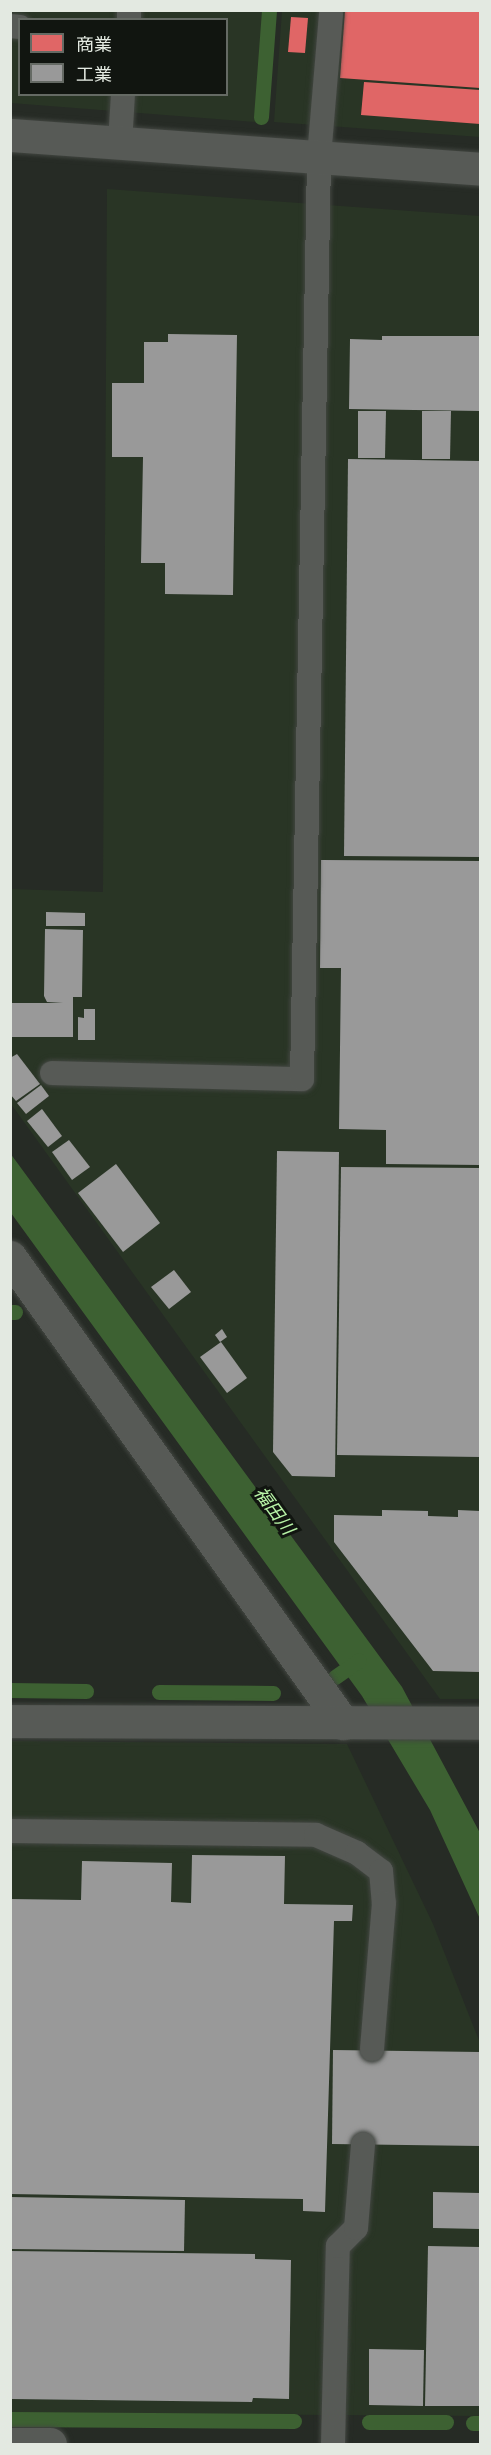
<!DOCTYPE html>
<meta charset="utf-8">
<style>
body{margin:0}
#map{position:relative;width:491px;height:2455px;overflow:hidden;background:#262b25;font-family:"Times New Roman","Noto Sans JP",serif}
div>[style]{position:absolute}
.built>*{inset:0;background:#293525}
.water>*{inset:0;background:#3d6132}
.shops>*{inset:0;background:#e06666}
.industry>*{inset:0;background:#999}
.stream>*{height:15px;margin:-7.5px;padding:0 7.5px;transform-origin:7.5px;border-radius:7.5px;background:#3d6132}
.roads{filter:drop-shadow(0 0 2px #424641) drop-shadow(0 0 2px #424641)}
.service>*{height:24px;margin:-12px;padding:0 12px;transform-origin:12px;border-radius:12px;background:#575a56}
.minor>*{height:33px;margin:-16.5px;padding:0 16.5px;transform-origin:16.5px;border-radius:16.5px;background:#575a56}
.tertiary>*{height:33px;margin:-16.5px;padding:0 16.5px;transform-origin:16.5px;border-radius:16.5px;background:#575a56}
span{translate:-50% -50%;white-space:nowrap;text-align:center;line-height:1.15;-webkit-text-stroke:6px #111510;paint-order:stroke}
.water-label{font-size:18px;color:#b8f4a7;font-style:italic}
.frame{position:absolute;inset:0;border:12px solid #e3e9e1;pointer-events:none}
.legend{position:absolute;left:18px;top:18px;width:210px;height:78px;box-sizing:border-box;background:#111510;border:2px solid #656a64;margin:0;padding:8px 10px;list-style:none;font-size:18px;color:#e3e9e1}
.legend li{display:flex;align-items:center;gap:12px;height:30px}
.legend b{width:30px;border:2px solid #656a64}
</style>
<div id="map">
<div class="built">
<div style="clip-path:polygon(evenodd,10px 11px,263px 11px,255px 122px,11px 103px,10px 11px,20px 20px,226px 20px,226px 94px,20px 94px,20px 20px)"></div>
<div style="clip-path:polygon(282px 11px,480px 11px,480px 137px,274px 122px)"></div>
<div style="clip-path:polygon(107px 189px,480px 216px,480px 1699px,440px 1699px,11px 1104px,10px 889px,103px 892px)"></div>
<div style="clip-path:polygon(11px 1741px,347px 1744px,433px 1924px,480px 2043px,480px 2416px,11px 2413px)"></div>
</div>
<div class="water">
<div style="clip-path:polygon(10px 1153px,402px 1687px,480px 1833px,480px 1919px,430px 1810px,362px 1696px,11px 1213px)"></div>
</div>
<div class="shops">
<div style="clip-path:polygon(345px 10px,480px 10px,480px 88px,340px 78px)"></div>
<div style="clip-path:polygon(291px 17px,308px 18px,305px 53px,288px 52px)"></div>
<div style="clip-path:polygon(364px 82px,480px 90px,480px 124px,361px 115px)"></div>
</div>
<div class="industry">
<div style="clip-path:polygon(168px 334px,237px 335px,233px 595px,165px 594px,165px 563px,141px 563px,143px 457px,112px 457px,112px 383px,144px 383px,144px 342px,168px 342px)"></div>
<div style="clip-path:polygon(382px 336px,480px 336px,480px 411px,349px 409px,350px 339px,382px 340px)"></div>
<div style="clip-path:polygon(358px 411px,386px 411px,385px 458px,358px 458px)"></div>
<div style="clip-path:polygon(422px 411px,451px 411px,450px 459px,422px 459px)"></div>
<div style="clip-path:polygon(348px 459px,480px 461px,480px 857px,344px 856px)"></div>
<div style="clip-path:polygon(321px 860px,480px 861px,480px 1165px,386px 1164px,386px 1130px,339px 1129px,341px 968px,320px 968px)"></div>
<div style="clip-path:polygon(46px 912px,85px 913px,85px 926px,46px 926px)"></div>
<div style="clip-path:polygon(45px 929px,83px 930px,82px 997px,73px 997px,73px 1037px,10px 1037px,10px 1003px,63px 1003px,47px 1002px,44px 996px)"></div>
<div style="clip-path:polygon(84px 1009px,95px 1009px,95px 1040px,78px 1040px,78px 1017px,84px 1018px)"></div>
<div style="clip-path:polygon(17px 1054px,40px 1084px,16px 1101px,10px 1094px,10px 1058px)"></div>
<div style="clip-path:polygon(41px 1085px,49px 1096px,26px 1114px,17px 1103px)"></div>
<div style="clip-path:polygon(42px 1109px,62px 1136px,48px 1147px,27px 1121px)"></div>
<div style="clip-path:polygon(69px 1140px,90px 1167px,72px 1180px,52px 1152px)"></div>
<div style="clip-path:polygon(277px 1151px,339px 1152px,335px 1477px,292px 1476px,273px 1452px)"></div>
<div style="clip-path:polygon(116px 1164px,160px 1223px,123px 1252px,78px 1193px)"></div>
<div style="clip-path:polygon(341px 1167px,480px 1168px,480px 1457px,337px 1455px)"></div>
<div style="clip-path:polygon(174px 1270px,191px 1292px,169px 1309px,151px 1287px)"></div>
<div style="clip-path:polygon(222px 1329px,227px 1337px,220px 1342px,215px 1335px)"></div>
<div style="clip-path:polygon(221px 1342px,247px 1378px,227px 1393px,200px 1357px)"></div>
<div style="clip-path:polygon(382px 1510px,428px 1511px,428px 1516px,458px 1517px,458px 1510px,480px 1511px,480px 1672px,433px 1671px,334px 1542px,334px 1515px,382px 1516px)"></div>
<div style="clip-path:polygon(192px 1855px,285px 1856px,284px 1904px,353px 1905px,352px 1921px,334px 1921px,325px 2212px,303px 2211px,303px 2199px,10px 2194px,10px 1899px,81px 1900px,82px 1861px,172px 1863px,171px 1902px,191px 1903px)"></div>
<div style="clip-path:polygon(333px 2050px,480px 2052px,480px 2146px,332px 2144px)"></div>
<div style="clip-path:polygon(433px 2192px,480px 2193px,480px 2229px,433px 2228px)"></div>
<div style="clip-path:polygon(10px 2197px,185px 2200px,184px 2251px,10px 2249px)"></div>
<div style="clip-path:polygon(428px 2246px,480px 2247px,480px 2406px,425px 2406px)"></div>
<div style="clip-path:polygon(10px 2251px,255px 2254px,255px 2259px,291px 2260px,289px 2399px,253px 2398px,252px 2402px,10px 2399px)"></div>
<div style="clip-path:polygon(369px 2349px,424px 2350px,423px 2406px,369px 2405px)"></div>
</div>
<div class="stream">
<div style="left:261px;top:117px;width:107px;rotate:-85.7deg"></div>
<div style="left:10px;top:1312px;width:5px"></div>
<div style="left:335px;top:1677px;width:29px;rotate:-35deg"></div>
<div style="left:10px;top:1690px;width:76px;rotate:0.8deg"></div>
<div style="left:159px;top:1692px;width:114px;rotate:0.5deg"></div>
<div style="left:10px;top:2419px;width:284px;rotate:0.4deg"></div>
<div style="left:369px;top:2422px;width:77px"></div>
<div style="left:473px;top:2423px;width:7px"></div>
</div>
<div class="roads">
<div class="service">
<div style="left:129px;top:20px;width:10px;rotate:-90deg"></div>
<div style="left:10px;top:26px;width:10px;rotate:6deg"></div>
<div style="left:120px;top:143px;width:49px;rotate:-86.5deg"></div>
<div style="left:52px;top:1073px;width:250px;rotate:1.4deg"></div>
<div style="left:302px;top:1079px;width:922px;rotate:-88.94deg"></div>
<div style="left:319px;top:157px;width:144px;rotate:-85.2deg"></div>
<div style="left:10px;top:1831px;width:306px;rotate:0.7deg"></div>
<div style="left:316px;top:1835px;width:45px;rotate:23.7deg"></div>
<div style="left:357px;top:1853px;width:30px;rotate:37deg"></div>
<div style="left:381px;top:1871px;width:32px;rotate:85deg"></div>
<div style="left:384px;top:1903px;width:147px;rotate:94.7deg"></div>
<div style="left:333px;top:2444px;width:198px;rotate:-88.6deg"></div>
<div style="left:338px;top:2246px;width:25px;rotate:-45deg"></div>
<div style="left:356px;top:2228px;width:84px;rotate:-85.2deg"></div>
</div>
<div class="minor">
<div style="left:10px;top:1257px;width:573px;rotate:54.45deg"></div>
<div style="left:10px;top:1721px;width:470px;rotate:0.2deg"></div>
<div style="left:10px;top:2444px;width:40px"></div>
</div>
<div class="tertiary">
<div style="left:10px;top:135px;width:471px;rotate:4.1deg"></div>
</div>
</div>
<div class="water-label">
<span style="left:274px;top:1511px;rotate:54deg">福田川</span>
</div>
<div class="frame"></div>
<ul class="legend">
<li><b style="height:16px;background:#e06666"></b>商業</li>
<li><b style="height:16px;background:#999"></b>工業</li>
</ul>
</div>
